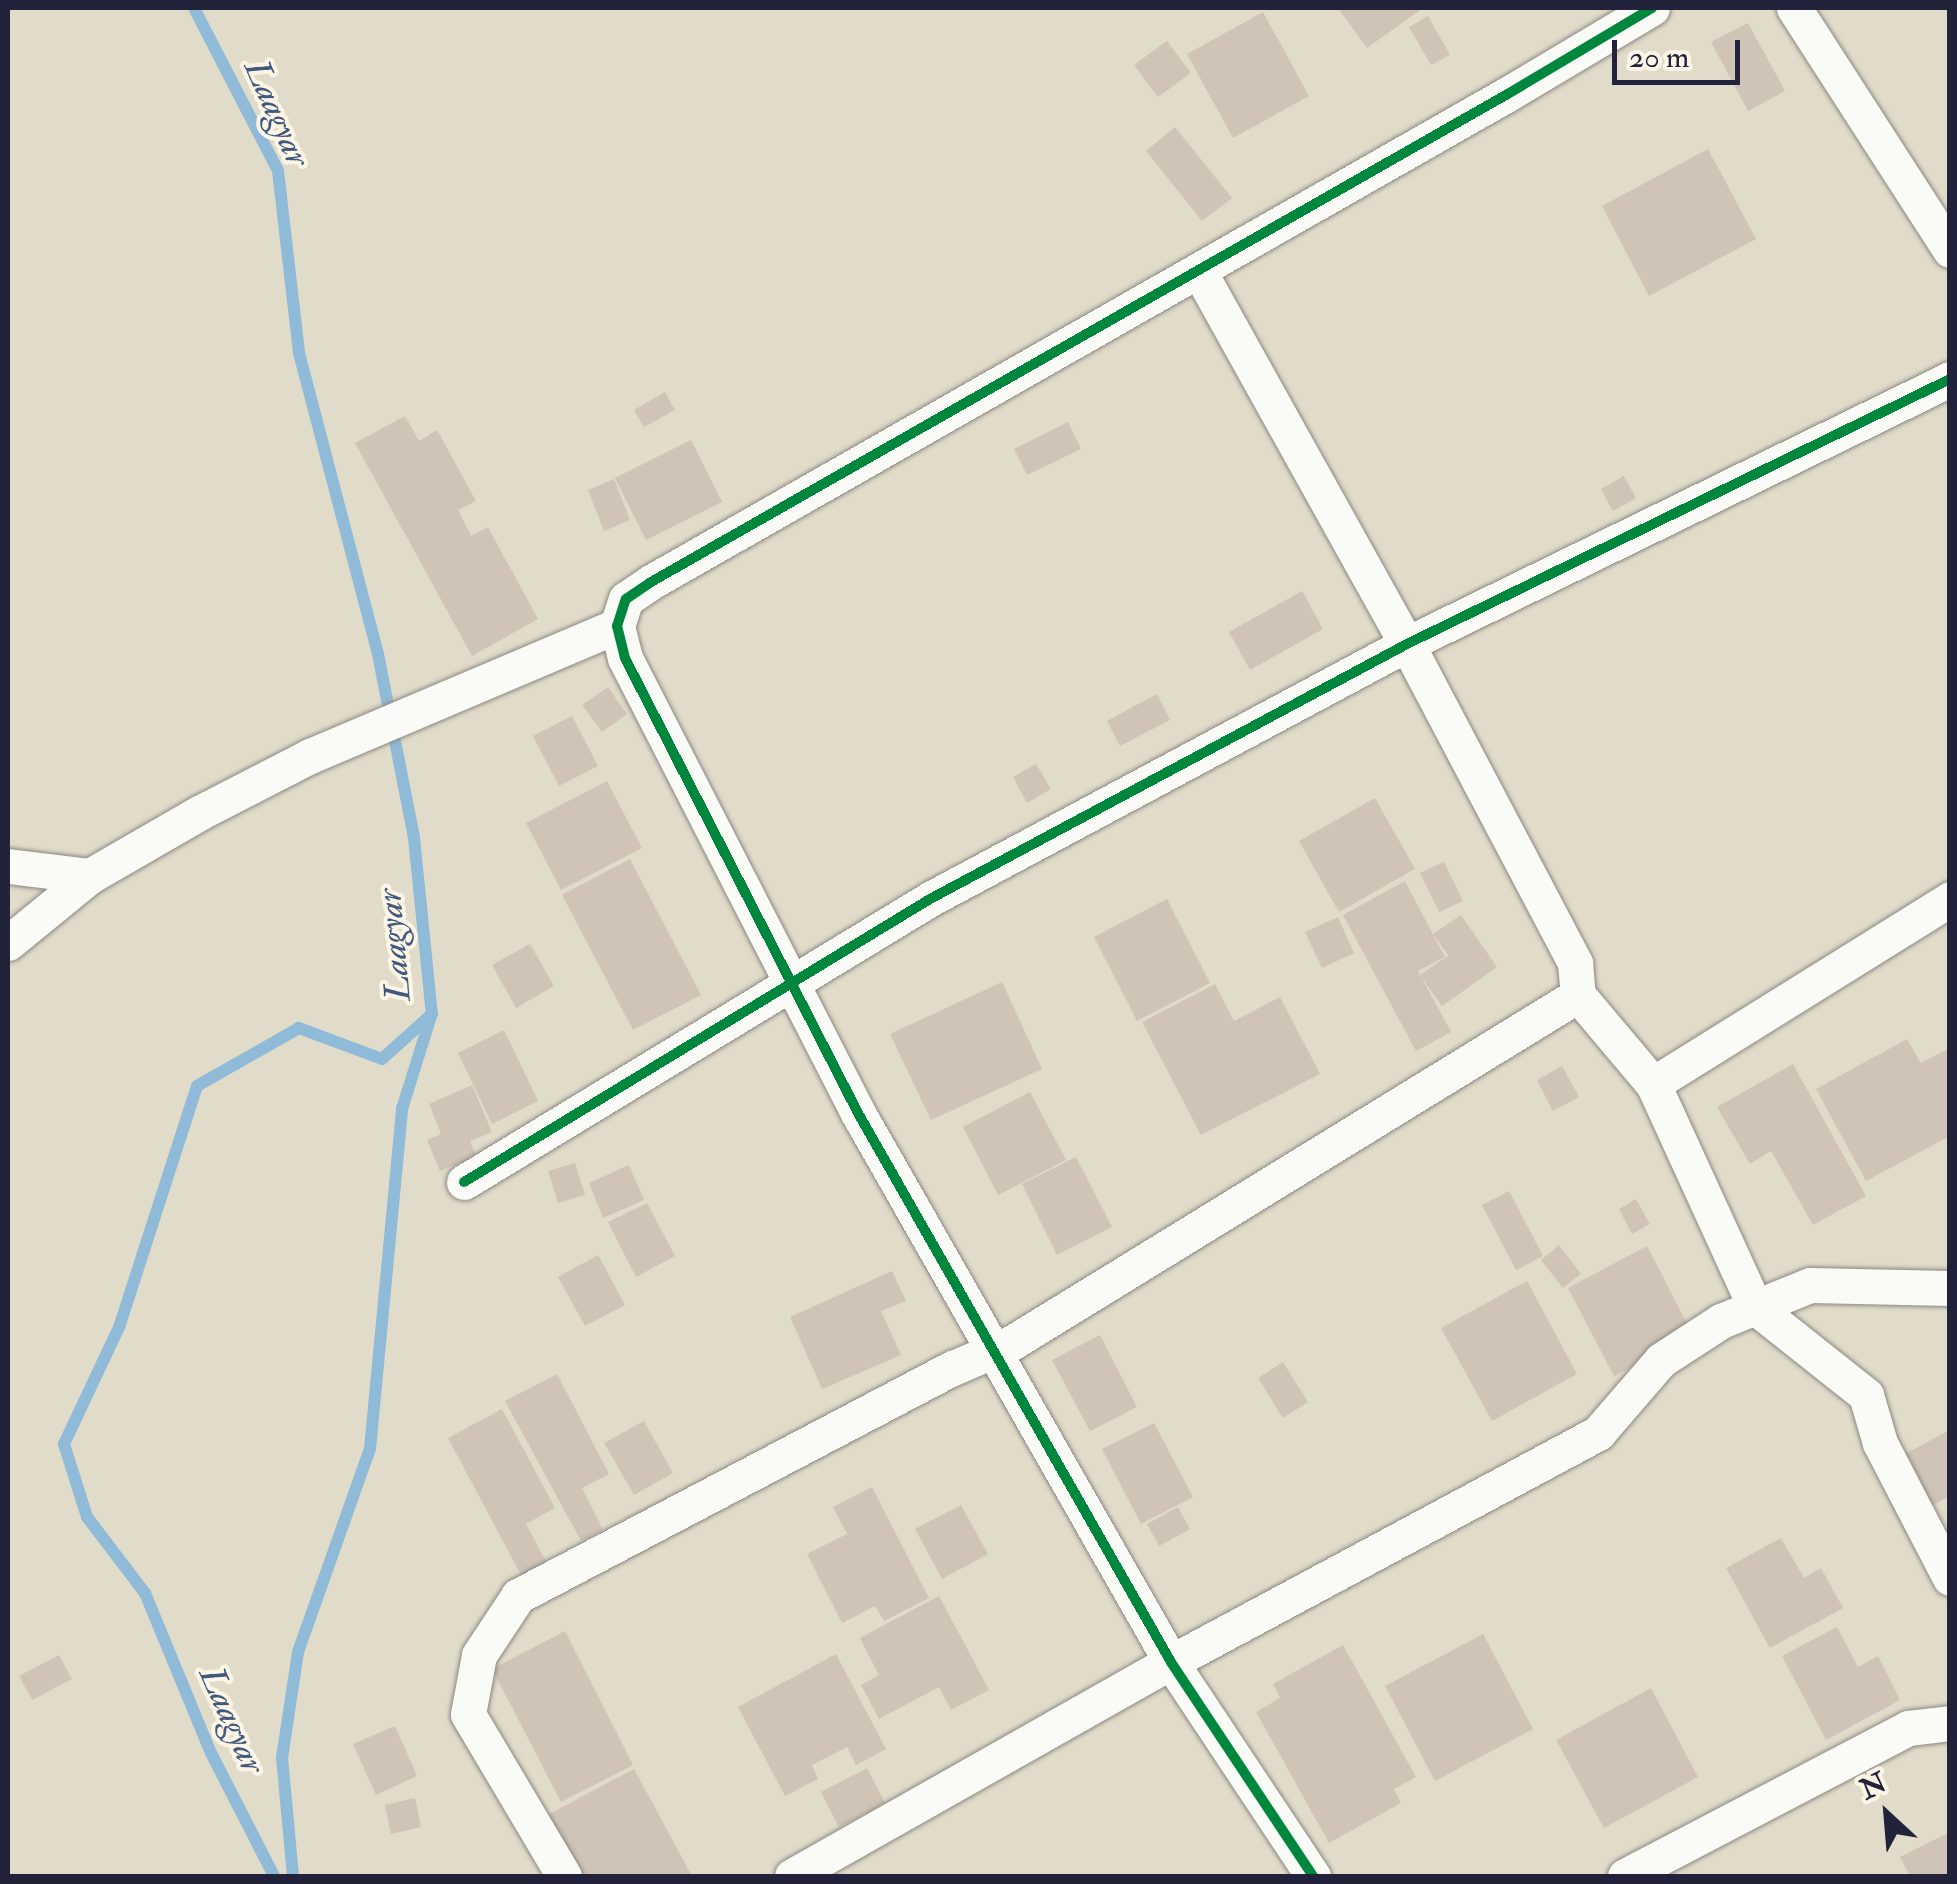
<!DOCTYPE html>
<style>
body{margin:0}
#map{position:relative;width:1957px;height:1884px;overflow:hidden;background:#e1dbc9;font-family:"IM FELL Double Pica",serif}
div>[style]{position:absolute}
.stream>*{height:12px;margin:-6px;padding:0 6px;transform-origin:6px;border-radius:6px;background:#8fbad8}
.building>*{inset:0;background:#cfc4b6}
.roads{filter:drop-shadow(0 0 2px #8b8883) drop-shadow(0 0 2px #8b8883)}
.minor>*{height:35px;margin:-17.5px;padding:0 17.5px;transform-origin:17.5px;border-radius:17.5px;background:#fafaf7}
.cycleway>*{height:10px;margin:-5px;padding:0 5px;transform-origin:5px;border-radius:5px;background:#00873e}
span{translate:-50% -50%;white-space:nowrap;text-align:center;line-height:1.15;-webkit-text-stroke:8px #fcf5e5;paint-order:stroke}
.water-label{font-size:35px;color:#40597d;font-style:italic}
.frame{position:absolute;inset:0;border:10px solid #22223b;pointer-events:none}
.north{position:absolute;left:1837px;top:1764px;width:100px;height:100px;-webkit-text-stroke:8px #fcf5e5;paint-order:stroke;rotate:334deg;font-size:28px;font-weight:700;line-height:40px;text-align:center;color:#22223b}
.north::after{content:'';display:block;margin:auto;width:35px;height:45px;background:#22223b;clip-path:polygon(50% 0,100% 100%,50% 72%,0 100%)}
.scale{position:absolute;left:1612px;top:40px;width:128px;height:45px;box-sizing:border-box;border:5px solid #22223b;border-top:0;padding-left:12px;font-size:30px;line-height:35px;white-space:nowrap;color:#22223b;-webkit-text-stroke:8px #fcf5e5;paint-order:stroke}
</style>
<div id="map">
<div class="stream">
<div style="left:194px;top:8px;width:183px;rotate:62.7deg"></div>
<div style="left:278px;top:171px;width:183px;rotate:83.4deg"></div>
<div style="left:299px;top:353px;width:311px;rotate:75.3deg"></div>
<div style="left:378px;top:654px;width:187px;rotate:78.9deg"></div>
<div style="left:414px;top:838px;width:177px;rotate:84.2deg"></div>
<div style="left:432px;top:1014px;width:67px;rotate:138deg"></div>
<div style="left:382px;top:1059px;width:89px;rotate:-159.5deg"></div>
<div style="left:299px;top:1028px;width:117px;rotate:150.4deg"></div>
<div style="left:197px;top:1086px;width:251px;rotate:107.9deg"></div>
<div style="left:120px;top:1325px;width:132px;rotate:115.2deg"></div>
<div style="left:64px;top:1444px;width:77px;rotate:72.5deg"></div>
<div style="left:87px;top:1517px;width:96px;rotate:52.7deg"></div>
<div style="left:145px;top:1593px;width:173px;rotate:67.6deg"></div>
<div style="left:211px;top:1753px;width:138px;rotate:62.9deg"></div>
<div style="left:293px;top:1876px;width:119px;rotate:-95.3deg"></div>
<div style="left:282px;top:1758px;width:107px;rotate:-81.4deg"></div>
<div style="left:298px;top:1652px;width:215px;rotate:-70.5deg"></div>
<div style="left:370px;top:1449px;width:342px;rotate:-84.6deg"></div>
<div style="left:402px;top:1109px;width:97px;rotate:-72.7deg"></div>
</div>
<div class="building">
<div style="clip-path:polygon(1338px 8px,1423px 8px,1367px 48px)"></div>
<div style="clip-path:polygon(1263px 12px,1309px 96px,1233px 138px,1187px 54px)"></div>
<div style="clip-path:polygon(1428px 16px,1450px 55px,1431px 65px,1409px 27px)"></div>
<div style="clip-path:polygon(1748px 23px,1785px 91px,1748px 111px,1711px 42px)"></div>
<div style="clip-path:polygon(1167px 41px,1191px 73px,1158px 97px,1134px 65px)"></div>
<div style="clip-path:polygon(1175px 127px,1232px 198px,1202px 221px,1146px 151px)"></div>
<div style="clip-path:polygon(1708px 149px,1756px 239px,1649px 296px,1602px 206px)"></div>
<div style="clip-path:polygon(665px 392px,675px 410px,644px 427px,634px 410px)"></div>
<div style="clip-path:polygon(405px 416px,419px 441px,437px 430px,476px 501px,458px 510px,471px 536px,488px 527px,538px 619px,472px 656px,355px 443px)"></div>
<div style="clip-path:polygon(1068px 422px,1081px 449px,1027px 475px,1014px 449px)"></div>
<div style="clip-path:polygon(691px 440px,722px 502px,646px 540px,615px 478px)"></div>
<div style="clip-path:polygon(1624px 476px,1636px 498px,1613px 511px,1601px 489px)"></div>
<div style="clip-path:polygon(614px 479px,630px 520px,604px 531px,588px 490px)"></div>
<div style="clip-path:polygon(1302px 591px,1323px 629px,1250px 670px,1229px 632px)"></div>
<div style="clip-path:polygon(608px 687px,627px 714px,602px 732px,582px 705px)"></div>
<div style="clip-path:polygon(1157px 694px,1170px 720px,1120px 746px,1107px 721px)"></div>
<div style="clip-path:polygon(572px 716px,598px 766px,559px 786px,533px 736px)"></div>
<div style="clip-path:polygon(1036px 764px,1051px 789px,1027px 803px,1013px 777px)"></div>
<div style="clip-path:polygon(607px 781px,642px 848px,561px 890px,526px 823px)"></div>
<div style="clip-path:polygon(1375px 798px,1415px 869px,1339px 912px,1299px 841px)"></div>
<div style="clip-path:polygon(630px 859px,701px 995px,633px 1030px,562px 895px)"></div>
<div style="clip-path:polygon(1444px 862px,1463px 901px,1439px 912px,1420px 873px)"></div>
<div style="clip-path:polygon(1405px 881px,1445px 957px,1418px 971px,1451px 1032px,1416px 1051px,1343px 915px)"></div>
<div style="clip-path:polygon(1167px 899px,1210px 983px,1137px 1021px,1094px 937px)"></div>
<div style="clip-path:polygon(1461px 915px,1497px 967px,1442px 1006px,1420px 975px,1452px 953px,1448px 955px,1433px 934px)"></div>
<div style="clip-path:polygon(1338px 917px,1354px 953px,1322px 968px,1305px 932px)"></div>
<div style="clip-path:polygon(530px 944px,554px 986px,516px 1008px,492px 965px)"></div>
<div style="clip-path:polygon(1002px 982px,1042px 1069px,931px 1120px,890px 1034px)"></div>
<div style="clip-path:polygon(1215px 984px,1234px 1021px,1280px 997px,1320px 1074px,1201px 1135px,1142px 1022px)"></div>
<div style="clip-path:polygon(504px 1030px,538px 1101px,492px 1124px,458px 1053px)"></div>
<div style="clip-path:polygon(1907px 1039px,1921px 1063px,1946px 1050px,1950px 1057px,1950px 1136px,1866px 1181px,1816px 1089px)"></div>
<div style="clip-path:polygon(1793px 1064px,1866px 1196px,1813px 1225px,1771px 1151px,1750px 1164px,1717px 1107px)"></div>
<div style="clip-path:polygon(1562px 1066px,1579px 1097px,1553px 1111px,1537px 1080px)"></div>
<div style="clip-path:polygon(472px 1085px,492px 1132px,470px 1141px,476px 1156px,440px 1171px,427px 1140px,441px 1134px,429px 1104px)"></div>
<div style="clip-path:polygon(1030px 1092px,1066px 1160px,998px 1195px,963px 1127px)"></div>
<div style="clip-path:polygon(1076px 1157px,1112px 1227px,1057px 1255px,1022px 1184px)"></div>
<div style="clip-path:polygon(575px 1163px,585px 1195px,558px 1203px,548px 1171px)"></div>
<div style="clip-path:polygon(629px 1165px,644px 1200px,603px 1218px,589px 1183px)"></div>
<div style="clip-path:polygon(1509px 1191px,1543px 1256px,1516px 1270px,1482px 1205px)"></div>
<div style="clip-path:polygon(1636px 1199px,1650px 1224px,1632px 1234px,1619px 1209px)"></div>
<div style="clip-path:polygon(647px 1203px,675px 1256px,636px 1277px,608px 1222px)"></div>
<div style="clip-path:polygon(1559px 1245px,1581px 1274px,1563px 1288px,1541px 1260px)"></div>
<div style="clip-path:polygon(1647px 1246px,1693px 1335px,1614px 1376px,1568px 1288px)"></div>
<div style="clip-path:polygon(598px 1255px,625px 1305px,585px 1326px,558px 1277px)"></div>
<div style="clip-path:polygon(892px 1271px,906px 1301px,881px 1311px,901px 1355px,822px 1389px,790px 1317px)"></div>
<div style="clip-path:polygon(1527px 1281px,1577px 1374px,1492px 1421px,1441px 1328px)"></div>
<div style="clip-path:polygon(1100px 1335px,1137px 1407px,1090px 1431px,1052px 1360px)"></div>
<div style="clip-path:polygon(1283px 1362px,1308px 1402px,1283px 1418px,1258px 1378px)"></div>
<div style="clip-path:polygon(557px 1374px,609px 1474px,582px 1488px,603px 1530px,581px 1541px,505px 1401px)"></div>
<div style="clip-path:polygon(502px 1409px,555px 1508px,526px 1524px,546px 1561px,521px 1575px,448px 1438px)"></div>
<div style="clip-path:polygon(644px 1421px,673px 1473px,634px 1495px,604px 1443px)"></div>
<div style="clip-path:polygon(1154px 1423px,1193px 1497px,1141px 1524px,1102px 1449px)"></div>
<div style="clip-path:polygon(1950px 1430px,1950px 1496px,1921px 1511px,1895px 1459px)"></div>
<div style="clip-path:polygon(872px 1487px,929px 1598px,884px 1621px,875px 1606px,842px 1623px,807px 1554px,847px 1534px,833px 1507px)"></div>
<div style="clip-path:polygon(961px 1505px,988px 1554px,942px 1579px,915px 1529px)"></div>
<div style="clip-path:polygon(1178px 1507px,1190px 1529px,1159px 1546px,1147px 1524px)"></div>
<div style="clip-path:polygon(1781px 1538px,1804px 1578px,1821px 1568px,1843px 1608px,1770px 1648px,1726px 1568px)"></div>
<div style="clip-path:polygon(939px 1596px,989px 1690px,951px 1710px,939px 1687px,879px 1719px,861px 1685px,879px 1675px,860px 1638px)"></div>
<div style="clip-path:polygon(1837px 1627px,1858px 1667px,1878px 1656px,1900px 1700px,1826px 1740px,1782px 1656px)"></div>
<div style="clip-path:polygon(565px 1631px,633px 1765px,561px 1802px,492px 1669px)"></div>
<div style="clip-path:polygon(1483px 1634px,1533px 1729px,1435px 1781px,1385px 1686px)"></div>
<div style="clip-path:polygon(1343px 1645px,1416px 1777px,1394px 1789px,1401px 1803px,1329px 1843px,1256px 1712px,1280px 1698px,1273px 1684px)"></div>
<div style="clip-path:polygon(836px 1654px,886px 1749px,856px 1765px,847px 1747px,812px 1765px,818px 1779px,785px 1796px,738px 1707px)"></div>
<div style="clip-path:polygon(59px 1655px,72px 1679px,32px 1700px,19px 1676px)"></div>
<div style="clip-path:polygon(1651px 1688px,1698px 1777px,1604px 1828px,1556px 1740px)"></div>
<div style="clip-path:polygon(395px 1726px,417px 1776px,376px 1795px,353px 1744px)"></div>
<div style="clip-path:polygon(867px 1768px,885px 1803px,839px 1827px,821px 1792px)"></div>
<div style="clip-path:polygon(634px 1769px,692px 1876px,565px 1876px,536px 1821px)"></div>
<div style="clip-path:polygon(415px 1798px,421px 1827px,391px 1834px,385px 1805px)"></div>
<div style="clip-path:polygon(1950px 1832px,1950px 1876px,1910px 1876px,1900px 1857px)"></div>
</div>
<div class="roads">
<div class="minor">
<div style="left:1794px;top:8px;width:288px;rotate:57.2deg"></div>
<div style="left:1199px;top:271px;width:427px;rotate:60.9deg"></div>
<div style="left:1407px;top:644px;width:361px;rotate:62.2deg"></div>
<div style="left:1575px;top:963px;width:32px;rotate:85deg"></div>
<div style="left:1578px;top:995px;width:116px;rotate:49.9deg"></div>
<div style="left:1653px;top:1084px;width:245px;rotate:65.4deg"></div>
<div style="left:1755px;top:1307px;width:142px;rotate:38.4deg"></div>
<div style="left:1866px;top:1395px;width:50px;rotate:73.7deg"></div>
<div style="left:1880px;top:1443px;width:152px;rotate:62.6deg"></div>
<div style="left:8px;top:866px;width:83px;rotate:7deg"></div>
<div style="left:8px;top:943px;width:106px;rotate:-39.3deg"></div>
<div style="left:90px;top:876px;width:128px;rotate:-30deg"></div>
<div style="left:201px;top:812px;width:123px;rotate:-27.2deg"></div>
<div style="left:310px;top:756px;width:333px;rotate:-23deg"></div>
<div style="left:1653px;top:1084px;width:350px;rotate:-31.9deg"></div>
<div style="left:464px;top:1182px;width:545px;rotate:-31.27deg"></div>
<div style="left:930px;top:899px;width:541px;rotate:-28.13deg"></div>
<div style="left:1407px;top:644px;width:604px;rotate:-26.01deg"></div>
<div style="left:564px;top:1876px;width:188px;rotate:-120.7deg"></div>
<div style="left:468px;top:1714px;width:60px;rotate:-79.4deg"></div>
<div style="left:479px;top:1655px;width:71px;rotate:-56.5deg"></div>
<div style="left:518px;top:1596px;width:491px;rotate:-27.7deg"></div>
<div style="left:953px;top:1368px;width:65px;rotate:-23.4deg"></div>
<div style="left:1013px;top:1342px;width:663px;rotate:-31.56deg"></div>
<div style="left:792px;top:1876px;width:435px;rotate:-29.5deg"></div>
<div style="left:1171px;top:1662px;width:485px;rotate:-28.2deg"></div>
<div style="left:1598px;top:1433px;width:96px;rotate:-49.2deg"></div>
<div style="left:1661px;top:1360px;width:72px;rotate:-33deg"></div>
<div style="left:1721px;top:1321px;width:96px;rotate:-22deg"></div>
<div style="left:1810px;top:1285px;width:140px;rotate:1.2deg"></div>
<div style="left:1313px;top:1876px;width:257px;rotate:-123.6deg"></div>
<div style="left:1171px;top:1662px;width:632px;rotate:-119.69deg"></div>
<div style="left:858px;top:1113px;width:511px;rotate:-117.12deg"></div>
<div style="left:625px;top:658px;width:33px;rotate:-104deg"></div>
<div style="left:617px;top:626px;width:28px;rotate:-72deg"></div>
<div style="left:626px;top:599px;width:30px;rotate:-34deg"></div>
<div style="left:651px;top:582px;width:984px;rotate:-29.67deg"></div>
<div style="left:1506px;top:95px;width:170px;rotate:-30.8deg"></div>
<div style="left:1625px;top:1876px;width:319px;rotate:-27.6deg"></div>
<div style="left:1908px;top:1728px;width:42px;rotate:-6.8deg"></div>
</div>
</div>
<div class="cycleway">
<div style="left:464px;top:1182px;width:545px;rotate:-31.27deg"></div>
<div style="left:930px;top:899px;width:541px;rotate:-28.13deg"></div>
<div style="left:1407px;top:644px;width:604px;rotate:-26.01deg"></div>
<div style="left:1313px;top:1876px;width:257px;rotate:-123.6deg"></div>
<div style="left:1171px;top:1662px;width:632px;rotate:-119.69deg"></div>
<div style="left:858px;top:1113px;width:511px;rotate:-117.12deg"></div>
<div style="left:625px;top:658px;width:33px;rotate:-104deg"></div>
<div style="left:617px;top:626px;width:28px;rotate:-72deg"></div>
<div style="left:626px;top:599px;width:30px;rotate:-34deg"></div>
<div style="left:651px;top:582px;width:984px;rotate:-29.67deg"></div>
<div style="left:1506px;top:95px;width:170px;rotate:-30.8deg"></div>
</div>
<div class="water-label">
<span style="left:277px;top:113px;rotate:66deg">Laagyar</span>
<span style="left:394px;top:945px;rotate:-95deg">Laagyar</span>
<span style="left:232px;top:1720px;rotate:66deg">Laagyar</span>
</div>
<div class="frame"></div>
<div class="north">N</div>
<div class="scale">20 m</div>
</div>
